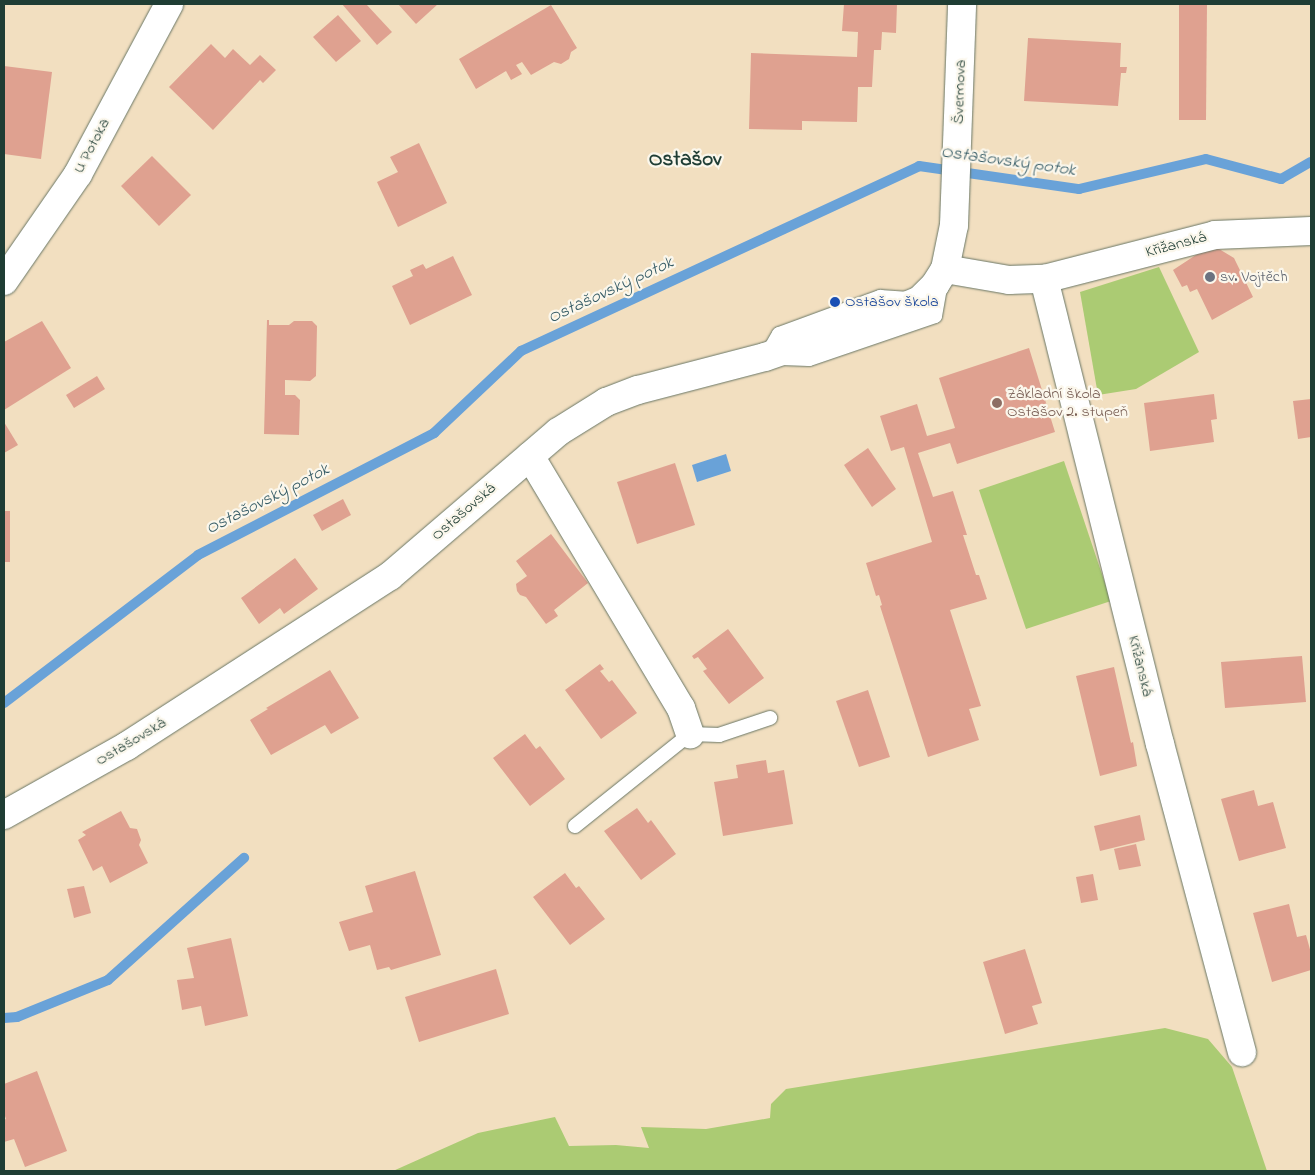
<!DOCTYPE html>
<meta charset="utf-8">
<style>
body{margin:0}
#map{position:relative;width:1315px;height:1175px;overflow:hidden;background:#f2dfc0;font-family:"Indie Flower",sans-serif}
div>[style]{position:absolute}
.green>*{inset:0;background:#abcb73}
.water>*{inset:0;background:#69a2d8}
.stream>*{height:10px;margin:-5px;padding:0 5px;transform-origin:5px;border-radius:5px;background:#69a2d8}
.building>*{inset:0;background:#dfa190}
.roads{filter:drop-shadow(0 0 1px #697665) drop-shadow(0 0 1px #697665)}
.service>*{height:14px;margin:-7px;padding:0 7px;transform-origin:7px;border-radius:7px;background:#fff}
.minor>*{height:28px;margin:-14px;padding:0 14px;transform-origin:14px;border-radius:14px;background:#fff}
.tertiary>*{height:28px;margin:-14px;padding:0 14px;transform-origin:14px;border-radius:14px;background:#fff}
.dots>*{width:14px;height:14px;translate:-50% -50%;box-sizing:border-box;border:2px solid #fbf7ec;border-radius:50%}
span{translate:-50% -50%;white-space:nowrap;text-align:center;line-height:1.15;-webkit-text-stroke:4.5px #fbf7ec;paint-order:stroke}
.street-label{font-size:16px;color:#1f3d34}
.worship-label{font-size:16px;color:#5b616d}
.left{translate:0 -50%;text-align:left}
.transit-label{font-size:16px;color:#164399}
.education-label{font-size:16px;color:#785e54}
.water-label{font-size:18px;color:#355b65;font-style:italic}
.district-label{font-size:21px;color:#1f3d34;font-weight:700}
.frame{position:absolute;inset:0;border:5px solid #1f3d34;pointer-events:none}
</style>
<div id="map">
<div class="green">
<div style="clip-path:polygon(1159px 267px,1199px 352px,1136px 389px,1098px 395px,1080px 292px)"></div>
<div style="clip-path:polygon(1064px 461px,1111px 601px,1026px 629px,979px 490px)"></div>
<div style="clip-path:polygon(1165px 1028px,1208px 1039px,1232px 1067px,1267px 1171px,393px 1171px,478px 1133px,555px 1117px,569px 1146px,616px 1145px,649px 1148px,641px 1127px,706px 1129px,770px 1118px,771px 1104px,786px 1089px)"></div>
</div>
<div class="water">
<div style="clip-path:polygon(726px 454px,731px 471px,697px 482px,692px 465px)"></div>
</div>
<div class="stream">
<div style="left:4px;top:703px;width:244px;rotate:-37.3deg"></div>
<div style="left:198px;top:555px;width:266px;rotate:-27.3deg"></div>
<div style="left:434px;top:433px;width:120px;rotate:-43.3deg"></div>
<div style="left:521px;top:351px;width:439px;rotate:-24.9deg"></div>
<div style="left:919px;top:166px;width:162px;rotate:8.2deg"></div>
<div style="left:1079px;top:189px;width:130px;rotate:-13.3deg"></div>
<div style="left:1206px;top:159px;width:78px;rotate:14.9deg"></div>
<div style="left:1281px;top:179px;width:34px;rotate:-30deg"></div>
<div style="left:4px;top:1018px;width:13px;rotate:-4deg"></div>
<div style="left:17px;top:1017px;width:98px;rotate:-22.1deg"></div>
<div style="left:108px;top:980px;width:183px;rotate:-41.9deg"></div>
</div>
<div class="building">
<div style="clip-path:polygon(342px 4px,366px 4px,392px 32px,377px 45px)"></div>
<div style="clip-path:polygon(398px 4px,438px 4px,416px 24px)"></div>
<div style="clip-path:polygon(844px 4px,897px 4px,896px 33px,882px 32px,881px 50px,874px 50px,872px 87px,858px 87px,857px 122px,802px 121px,802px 130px,749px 129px,751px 53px,857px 57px,858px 32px,842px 31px)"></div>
<div style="clip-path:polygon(1179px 4px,1207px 4px,1206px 120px,1179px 120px)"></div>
<div style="clip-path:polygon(551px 5px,577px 48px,571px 52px,569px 59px,561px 64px,554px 62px,531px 75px,522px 62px,516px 65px,522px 74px,511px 80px,506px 71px,476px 89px,459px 59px)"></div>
<div style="clip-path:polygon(338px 15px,361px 41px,336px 62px,313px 37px)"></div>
<div style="clip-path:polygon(1028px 38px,1121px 43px,1120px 67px,1127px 67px,1126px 73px,1121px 73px,1118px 106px,1024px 101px)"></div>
<div style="clip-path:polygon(211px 44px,225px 58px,233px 49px,250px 65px,260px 55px,276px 70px,263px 83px,260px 80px,213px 130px,169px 87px)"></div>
<div style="clip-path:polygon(4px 66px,52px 72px,41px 159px,4px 154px)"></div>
<div style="clip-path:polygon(419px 143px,447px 203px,398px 227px,377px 182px,398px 172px,390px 157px)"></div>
<div style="clip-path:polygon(152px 156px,191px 195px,159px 226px,121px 186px)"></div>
<div style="clip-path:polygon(1219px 249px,1234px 258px,1253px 297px,1212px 320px,1197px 289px,1190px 292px,1187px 285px,1182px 287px,1173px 270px,1202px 251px)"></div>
<div style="clip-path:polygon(453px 256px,472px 295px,410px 325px,392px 286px,413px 276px,410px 270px,423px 264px,426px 269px)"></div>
<div style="clip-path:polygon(267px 320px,269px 320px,269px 325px,289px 325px,294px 321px,312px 321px,317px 326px,316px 376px,310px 381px,285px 380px,285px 395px,295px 395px,300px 400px,299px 435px,264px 434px)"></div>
<div style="clip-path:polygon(42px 321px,71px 368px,4px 410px,4px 342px)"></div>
<div style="clip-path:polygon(1029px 348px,1055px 432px,957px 464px,950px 443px,918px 453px,933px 497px,953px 491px,967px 535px,963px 535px,976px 575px,979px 575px,987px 599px,950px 610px,981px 706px,969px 709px,979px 740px,928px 757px,880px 606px,882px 605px,879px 595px,876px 596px,866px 563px,932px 542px,904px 447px,891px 451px,880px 416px,917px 404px,927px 436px,955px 428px,939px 378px)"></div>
<div style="clip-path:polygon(97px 376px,105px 389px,74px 408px,66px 395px)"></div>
<div style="clip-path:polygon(1214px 394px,1217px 419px,1211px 420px,1214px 442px,1150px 451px,1144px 403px)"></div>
<div style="clip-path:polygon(1311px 399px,1311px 437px,1298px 439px,1293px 401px)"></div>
<div style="clip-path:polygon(4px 422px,18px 445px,4px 453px)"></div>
<div style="clip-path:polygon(868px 448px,896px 489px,872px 507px,844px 465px)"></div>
<div style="clip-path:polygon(675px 463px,695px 525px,637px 544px,617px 482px)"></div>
<div style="clip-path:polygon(343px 499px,351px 515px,322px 531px,313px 515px)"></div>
<div style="clip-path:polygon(4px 511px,10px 511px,10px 562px,4px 562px)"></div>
<div style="clip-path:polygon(551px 534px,588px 583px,554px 610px,558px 616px,546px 624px,526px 597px,520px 595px,517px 591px,516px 584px,527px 576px,516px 561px)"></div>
<div style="clip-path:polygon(295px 558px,318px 589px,284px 614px,280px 608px,259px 624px,241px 598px)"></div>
<div style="clip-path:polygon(728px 629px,764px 678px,729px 704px,703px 671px,707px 669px,698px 657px,694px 659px,692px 656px)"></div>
<div style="clip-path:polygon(1302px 656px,1306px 702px,1225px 708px,1221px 662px)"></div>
<div style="clip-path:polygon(600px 664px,604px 669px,600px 671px,609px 682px,612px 680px,637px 713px,601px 739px,565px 690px)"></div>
<div style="clip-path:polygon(1114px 667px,1131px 743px,1133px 742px,1137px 766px,1100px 776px,1076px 676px)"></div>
<div style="clip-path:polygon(330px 670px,359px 718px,331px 734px,325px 725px,271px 755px,250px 720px,268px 709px,266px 708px)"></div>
<div style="clip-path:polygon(868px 690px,890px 757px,859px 767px,836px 701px)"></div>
<div style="clip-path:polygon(525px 734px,536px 749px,540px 746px,565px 779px,530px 806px,493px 758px)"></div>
<div style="clip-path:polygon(766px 760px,768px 773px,784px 770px,793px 824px,723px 836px,714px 782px,738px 778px,736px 765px)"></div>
<div style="clip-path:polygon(1254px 790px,1258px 806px,1273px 802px,1286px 848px,1239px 861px,1221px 799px)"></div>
<div style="clip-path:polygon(637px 808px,648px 823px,651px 820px,676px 854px,641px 880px,604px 831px)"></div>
<div style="clip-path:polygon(121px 811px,130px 828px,137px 829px,141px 840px,139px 845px,148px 863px,110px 883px,102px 866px,93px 871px,78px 840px,86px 835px,82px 832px)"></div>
<div style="clip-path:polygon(1140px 815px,1145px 840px,1100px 851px,1094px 826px)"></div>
<div style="clip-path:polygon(1136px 844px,1141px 866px,1119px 870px,1114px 849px)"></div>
<div style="clip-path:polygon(415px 871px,441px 955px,391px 970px,389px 967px,377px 970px,370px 945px,349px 951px,339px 922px,373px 912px,365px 886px)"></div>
<div style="clip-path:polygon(565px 873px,576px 888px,579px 886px,605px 919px,570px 945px,533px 897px)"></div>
<div style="clip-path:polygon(1093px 874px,1098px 900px,1081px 903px,1076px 877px)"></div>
<div style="clip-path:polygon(84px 886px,91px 913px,74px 918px,67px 889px)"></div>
<div style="clip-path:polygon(1289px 904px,1297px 937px,1306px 935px,1311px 953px,1311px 970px,1272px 982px,1253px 913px)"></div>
<div style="clip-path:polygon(231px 938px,248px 1016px,205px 1026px,201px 1006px,182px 1010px,177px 980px,194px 978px,187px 948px)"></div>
<div style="clip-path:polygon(1025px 949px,1042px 1003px,1032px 1006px,1038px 1024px,1005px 1034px,983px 962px)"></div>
<div style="clip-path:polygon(496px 969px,509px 1014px,419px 1042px,405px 997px)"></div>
<div style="clip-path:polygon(37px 1071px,67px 1151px,25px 1167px,14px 1139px,4px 1142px,4px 1120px,6px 1119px,4px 1113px,4px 1084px)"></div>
</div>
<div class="roads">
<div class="service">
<div style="left:768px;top:353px;width:22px;rotate:-60deg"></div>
<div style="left:779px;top:334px;width:108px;rotate:-20.1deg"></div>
<div style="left:880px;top:297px;width:29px;rotate:4deg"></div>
<div style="left:782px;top:358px;width:27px;rotate:2deg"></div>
<div style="left:809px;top:359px;width:133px;rotate:-18.8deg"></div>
<div style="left:935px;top:316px;width:34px;rotate:-80deg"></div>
<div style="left:575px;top:826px;width:147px;rotate:-38.7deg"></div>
<div style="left:690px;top:734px;width:29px;rotate:2deg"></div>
<div style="left:719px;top:735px;width:54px;rotate:-18.4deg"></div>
</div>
<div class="minor">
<div style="left:945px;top:269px;width:65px;rotate:9.8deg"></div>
<div style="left:1009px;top:280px;width:35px;rotate:-2deg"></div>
<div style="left:1044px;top:279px;width:177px;rotate:-14.4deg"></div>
<div style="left:1215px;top:235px;width:96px;rotate:-2.4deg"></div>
<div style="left:1044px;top:279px;width:479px;rotate:76deg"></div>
<div style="left:1160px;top:744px;width:319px;rotate:75.1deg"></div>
<div style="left:4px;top:281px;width:130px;rotate:-55.3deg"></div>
<div style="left:78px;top:174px;width:193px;rotate:-61.8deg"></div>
<div style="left:530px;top:456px;width:294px;rotate:59.1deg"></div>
<div style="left:681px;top:708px;width:28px;rotate:71deg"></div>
</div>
<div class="tertiary">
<div style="left:4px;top:815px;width:141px;rotate:-29.3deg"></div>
<div style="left:127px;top:746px;width:313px;rotate:-32.9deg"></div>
<div style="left:390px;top:576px;width:221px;rotate:-40.6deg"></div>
<div style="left:558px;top:432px;width:57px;rotate:-32deg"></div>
<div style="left:606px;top:402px;width:34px;rotate:-21deg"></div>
<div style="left:638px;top:390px;width:131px;rotate:-14.6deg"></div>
<div style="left:765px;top:357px;width:119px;rotate:-19.2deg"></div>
<div style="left:877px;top:318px;width:47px;rotate:-22.7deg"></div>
<div style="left:920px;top:300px;width:21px;rotate:-45deg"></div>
<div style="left:935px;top:285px;width:19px;rotate:-58deg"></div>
<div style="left:945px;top:269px;width:45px;rotate:-78.4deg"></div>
<div style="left:954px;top:225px;width:221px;rotate:-87.9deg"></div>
</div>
</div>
<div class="dots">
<div style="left:1210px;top:277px;background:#6b7280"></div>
<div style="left:835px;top:302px;background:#1a4fb4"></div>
<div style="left:997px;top:403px;background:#8d6e63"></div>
</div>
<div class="street-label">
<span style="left:960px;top:92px;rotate:-88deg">Švermova</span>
<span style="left:92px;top:146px;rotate:-62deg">U Potoka</span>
<span style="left:1176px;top:245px;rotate:-15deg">Křižanská</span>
<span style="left:464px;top:512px;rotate:-41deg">Ostašovská</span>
<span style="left:1140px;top:666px;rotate:76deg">Křižanská</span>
<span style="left:131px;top:742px;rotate:-31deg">Ostašovská</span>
</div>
<div class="worship-label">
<span class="left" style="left:1220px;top:277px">sv. Vojtěch</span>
</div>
<div class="transit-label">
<span class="left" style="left:845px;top:302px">Ostašov škola</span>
</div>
<div class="education-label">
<span class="left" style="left:1007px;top:403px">Základní škola<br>Ostašov 2. stupeň</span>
</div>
<div class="water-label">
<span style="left:1008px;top:162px;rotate:8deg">Ostašovský potok</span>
<span style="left:611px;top:291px;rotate:-25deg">Ostašovský potok</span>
<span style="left:268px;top:500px;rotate:-27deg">Ostašovský potok</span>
</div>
<div class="district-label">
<span style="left:685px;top:160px">Ostašov</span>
</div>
<div class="frame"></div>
</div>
